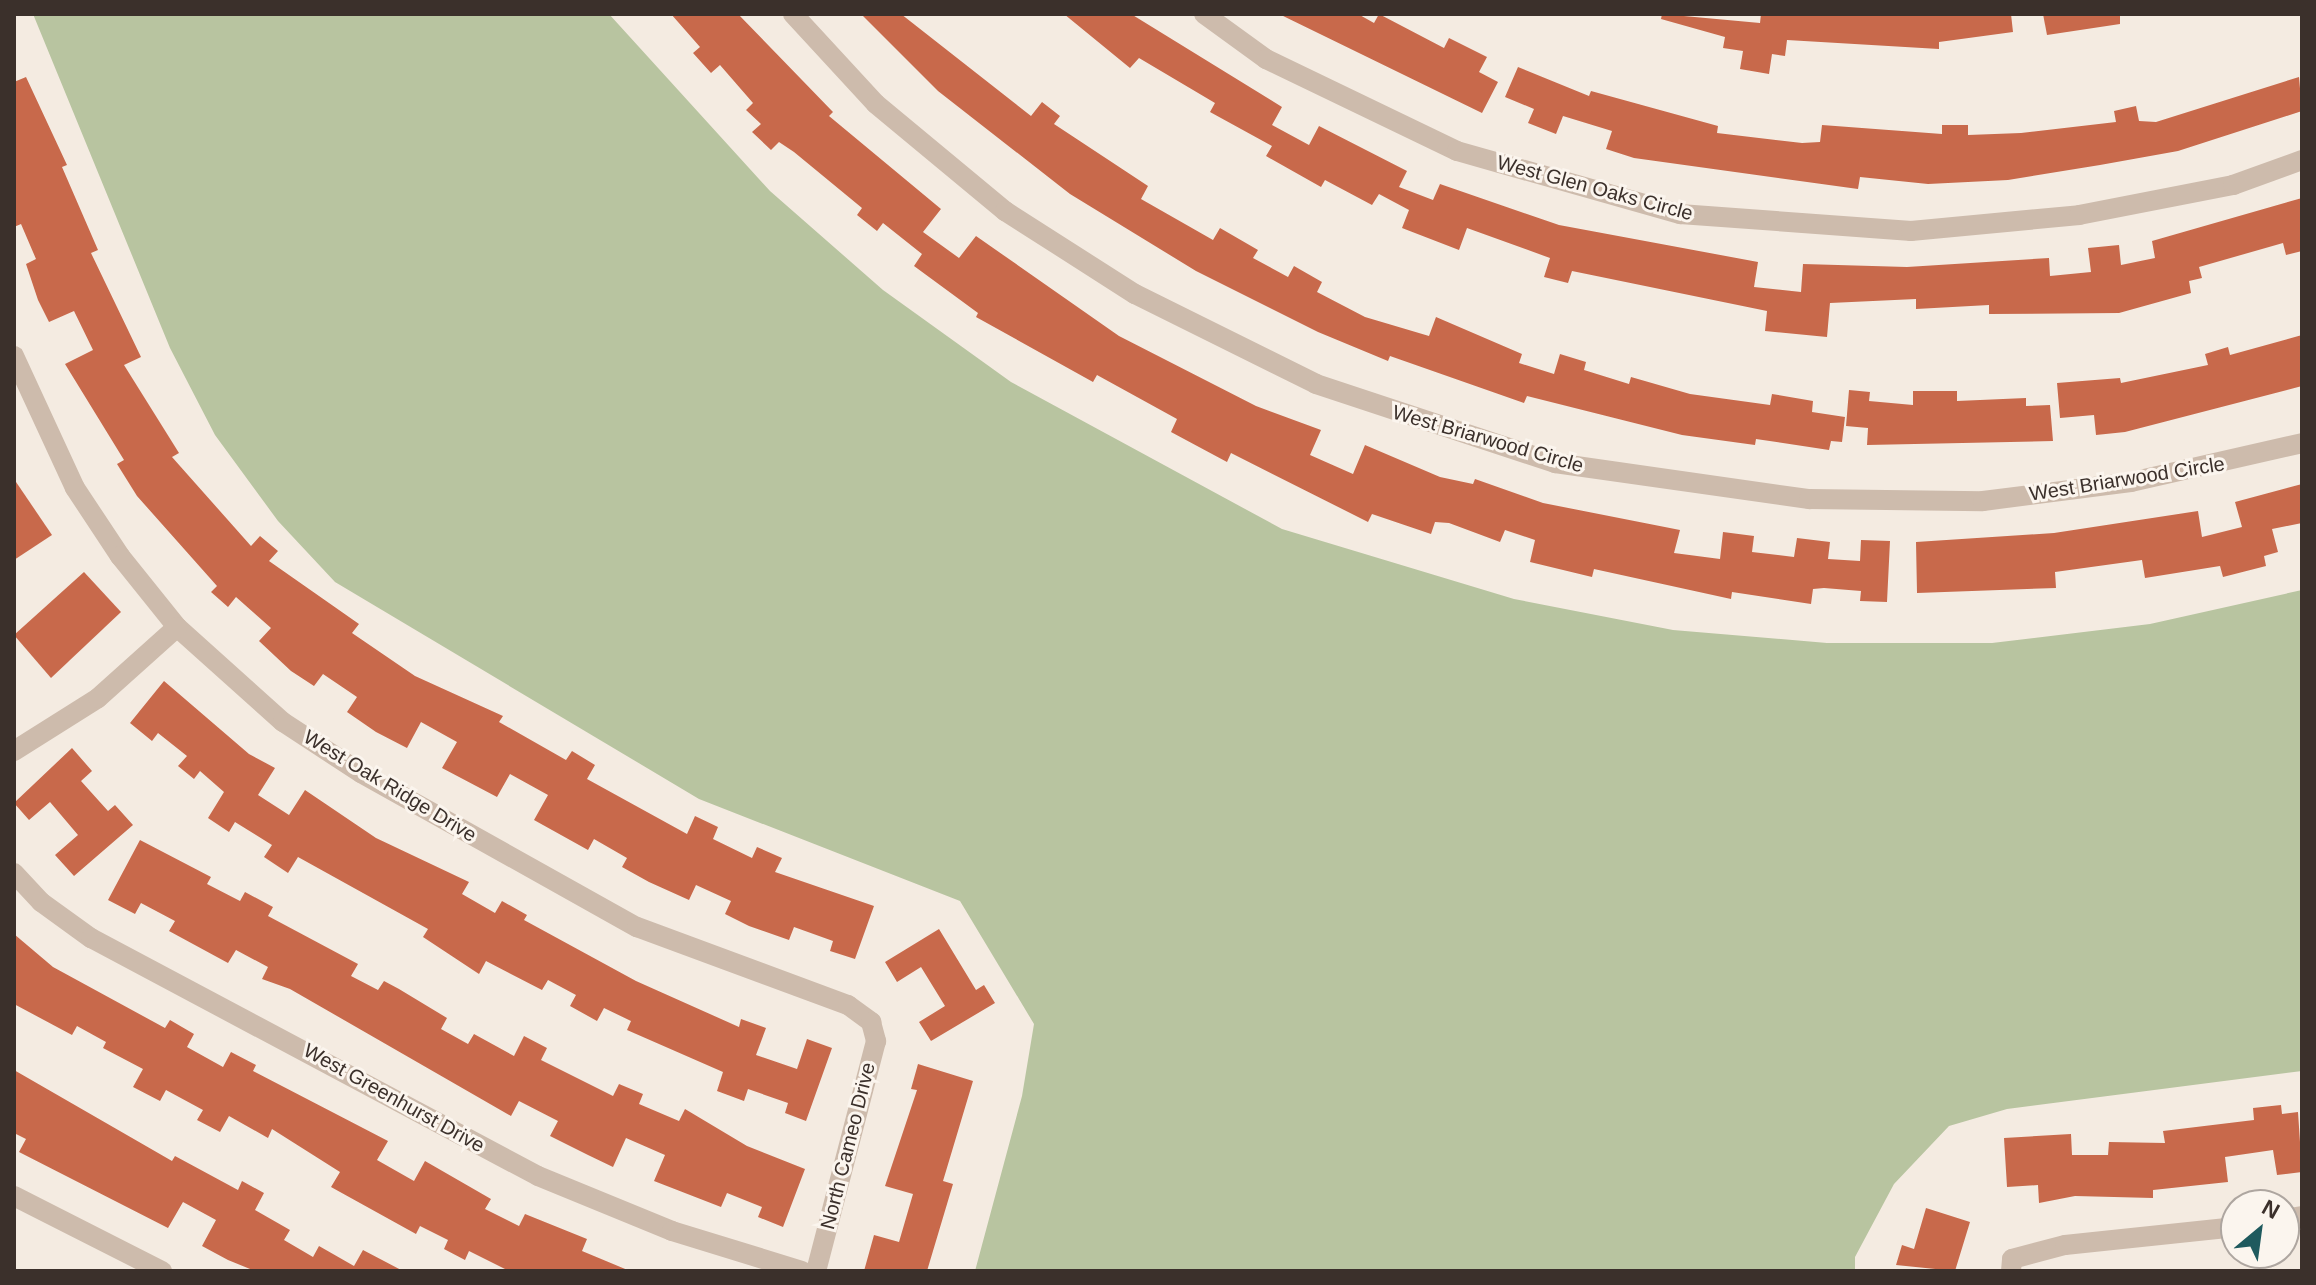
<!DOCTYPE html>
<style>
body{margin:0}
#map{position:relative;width:2316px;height:1285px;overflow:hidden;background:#f4ebe1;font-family:Arial,sans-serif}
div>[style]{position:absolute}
.green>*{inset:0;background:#b8c4a0}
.building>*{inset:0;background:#c8694b}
.minor>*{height:20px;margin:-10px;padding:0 10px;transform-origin:10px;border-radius:10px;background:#cdbbac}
span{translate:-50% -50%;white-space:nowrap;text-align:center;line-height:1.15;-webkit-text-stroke:6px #fbf5ee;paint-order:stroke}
.street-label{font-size:20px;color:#3b302b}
.frame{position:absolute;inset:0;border:16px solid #3b302b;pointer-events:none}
.north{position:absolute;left:2220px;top:1189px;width:80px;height:80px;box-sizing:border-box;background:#fbf5ee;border:2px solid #aea6a0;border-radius:50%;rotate:29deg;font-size:22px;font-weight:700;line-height:32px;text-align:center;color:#3b302b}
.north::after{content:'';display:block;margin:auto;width:28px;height:36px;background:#1f5a5e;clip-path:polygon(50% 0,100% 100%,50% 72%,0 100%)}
</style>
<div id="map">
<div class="green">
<div style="clip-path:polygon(33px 14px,609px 14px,770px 191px,883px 290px,1011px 382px,1282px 529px,1514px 599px,1673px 630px,1827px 643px,1992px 643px,2150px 624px,2302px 590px,2302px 1071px,2007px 1109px,1949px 1126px,1894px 1184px,1855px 1257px,1855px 1271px,975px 1271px,1022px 1096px,1034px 1024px,960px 901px,699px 799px,335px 582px,278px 521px,215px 435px,170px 348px)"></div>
</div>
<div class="building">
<div style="clip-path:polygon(671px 14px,738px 14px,833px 112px,829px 116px,941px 209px,923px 232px,959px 258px,976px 236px,1119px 336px,1256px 406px,1321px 430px,1310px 455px,1353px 474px,1365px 445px,1440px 477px,1473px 484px,1475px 479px,1543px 503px,1680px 530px,1674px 553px,1720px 559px,1723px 532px,1754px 536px,1752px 552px,1794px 557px,1797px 538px,1830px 542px,1828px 559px,1860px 561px,1861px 540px,1890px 541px,1887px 602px,1860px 601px,1861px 591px,1824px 588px,1813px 589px,1811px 604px,1732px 592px,1731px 599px,1594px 569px,1592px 577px,1530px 562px,1535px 540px,1505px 530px,1500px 542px,1449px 523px,1435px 522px,1431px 534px,1372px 514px,1368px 522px,1231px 453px,1227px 462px,1171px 432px,1177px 419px,1097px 375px,1093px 382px,976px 317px,978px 313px,914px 266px,922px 254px,883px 223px,877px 231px,857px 215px,862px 208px,794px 152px,779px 142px,771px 150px,752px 132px,761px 124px,746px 110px,753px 103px,720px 65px,711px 73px,693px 53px,700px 47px)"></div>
<div style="clip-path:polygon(861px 14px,901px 14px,1031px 116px,1042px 102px,1060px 116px,1054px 124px,1148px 186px,1141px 199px,1213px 240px,1220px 228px,1258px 250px,1253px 258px,1288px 277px,1294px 266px,1322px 282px,1317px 292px,1365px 317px,1429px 336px,1436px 317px,1522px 354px,1519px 363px,1554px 374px,1560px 354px,1586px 362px,1584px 370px,1629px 384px,1631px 377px,1690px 394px,1770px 405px,1772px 394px,1813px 401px,1812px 412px,1845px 417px,1842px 442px,1831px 441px,1829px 450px,1756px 439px,1755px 445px,1682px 435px,1527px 396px,1524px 403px,1390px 356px,1388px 361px,1318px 332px,1196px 271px,1070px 194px,938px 91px)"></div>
<div style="clip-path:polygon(1064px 14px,1131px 14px,1282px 107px,1272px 125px,1309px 145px,1319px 126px,1407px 171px,1399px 187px,1433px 200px,1440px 184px,1559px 225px,1758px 262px,1754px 287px,1801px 292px,1803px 264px,1907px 267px,2049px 258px,2050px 276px,2091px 272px,2088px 248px,2119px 245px,2121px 265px,2155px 258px,2152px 241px,2302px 198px,2302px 251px,2286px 255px,2283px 243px,2199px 267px,2202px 278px,2189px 281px,2191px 293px,2119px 313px,1989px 314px,1989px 305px,1916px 309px,1916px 299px,1830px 303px,1827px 337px,1765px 331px,1767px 311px,1572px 271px,1568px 283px,1544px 277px,1550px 258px,1467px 228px,1459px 250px,1402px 228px,1409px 210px,1379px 194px,1372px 205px,1325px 180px,1321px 187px,1266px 156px,1272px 146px,1210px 112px,1215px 103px,1139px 58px,1130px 68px)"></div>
<div style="clip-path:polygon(1279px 14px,1358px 14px,1374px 23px,1379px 14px,1444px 48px,1449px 38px,1487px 57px,1479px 72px,1498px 82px,1482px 113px)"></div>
<div style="clip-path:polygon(1662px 14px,1760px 23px,1761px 14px,2011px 14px,2013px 32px,1939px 42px,1939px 49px,1787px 40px,1785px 56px,1772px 54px,1769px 74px,1740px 69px,1743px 51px,1723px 48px,1725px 37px,1661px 19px)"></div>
<div style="clip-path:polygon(2043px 14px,2120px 14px,2120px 24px,2047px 35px)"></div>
<div style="clip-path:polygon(1518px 67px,1589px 96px,1591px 91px,1718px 126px,1717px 133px,1802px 143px,1820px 142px,1822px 125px,1942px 134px,1942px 125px,1968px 125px,1968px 135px,2021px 133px,2116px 122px,2114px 111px,2136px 106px,2139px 121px,2156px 122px,2299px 77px,2302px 111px,2178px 151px,2100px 165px,2008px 180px,1928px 184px,1860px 177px,1858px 189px,1634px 158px,1606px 149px,1612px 131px,1563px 116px,1556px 134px,1528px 123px,1534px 109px,1505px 97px)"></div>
<div style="clip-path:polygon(26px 77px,67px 165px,62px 167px,98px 250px,91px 253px,141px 357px,124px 365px,179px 453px,172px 457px,251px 546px,260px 536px,278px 551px,269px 561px,359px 624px,352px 633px,415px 676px,503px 716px,499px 722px,566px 760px,572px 751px,595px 765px,587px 779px,687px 834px,695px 816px,718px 827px,713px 839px,752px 858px,757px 847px,782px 858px,775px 872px,874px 906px,855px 959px,830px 951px,833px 941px,794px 927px,789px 940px,749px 926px,725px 914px,731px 901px,696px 885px,689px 900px,649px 882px,622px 867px,627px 858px,594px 839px,588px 850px,534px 820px,548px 795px,510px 774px,497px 797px,442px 768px,457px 742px,421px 722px,407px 748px,376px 732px,347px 712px,357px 697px,323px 674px,314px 686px,291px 671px,259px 641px,271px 628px,236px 597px,228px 607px,211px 592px,217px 586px,137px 496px,117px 464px,124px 460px,65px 364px,93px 350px,74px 311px,49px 322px,38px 300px,26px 264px,36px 259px,21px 224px,14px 227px,14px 82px)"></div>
<div style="clip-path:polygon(2302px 335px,2302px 386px,2125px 432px,2096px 435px,2094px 415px,2060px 418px,2057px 383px,2120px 378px,2121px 383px,2208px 365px,2205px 354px,2228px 347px,2230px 355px)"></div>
<div style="clip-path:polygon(1849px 390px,1870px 392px,1869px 401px,1913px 405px,1913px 391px,1957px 391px,1957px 401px,2026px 398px,2026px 406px,2050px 405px,2053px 441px,1867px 445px,1868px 428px,1846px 426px)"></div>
<div style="clip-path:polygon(14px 479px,52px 535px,14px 560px)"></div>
<div style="clip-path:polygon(2302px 484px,2302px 523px,2272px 529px,2278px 552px,2264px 556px,2266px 566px,2223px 577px,2220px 566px,2145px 578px,2142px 560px,2055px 572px,2056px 588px,1917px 593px,1916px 542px,2054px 533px,2198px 511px,2202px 537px,2242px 527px,2235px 502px)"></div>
<div style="clip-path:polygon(84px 572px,121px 612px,51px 678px,14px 635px)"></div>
<div style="clip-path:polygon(164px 681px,249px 754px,275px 768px,258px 795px,289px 815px,305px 790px,376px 838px,469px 882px,462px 894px,495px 913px,502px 901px,527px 915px,524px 920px,636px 981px,739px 1027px,741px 1019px,766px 1028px,756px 1055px,797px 1069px,807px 1039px,832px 1048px,806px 1121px,785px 1113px,788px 1103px,748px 1089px,744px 1101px,717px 1091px,723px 1072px,627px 1030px,631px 1021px,604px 1008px,597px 1021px,570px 1006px,576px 995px,548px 980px,542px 990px,486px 961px,479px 974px,423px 937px,428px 929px,298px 857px,288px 873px,264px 857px,272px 845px,235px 822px,229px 832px,208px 818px,224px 792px,200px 771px,194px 779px,178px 766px,187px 756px,158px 733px,152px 741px,130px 723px)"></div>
<div style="clip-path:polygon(72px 748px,92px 771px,81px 781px,108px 811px,115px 805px,133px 825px,74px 876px,55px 855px,78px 835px,50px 802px,29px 820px,14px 803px)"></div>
<div style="clip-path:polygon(140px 840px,211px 877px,207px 884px,240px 901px,245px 892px,273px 907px,268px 916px,358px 964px,351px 976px,378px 990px,384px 981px,399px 989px,447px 1018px,441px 1029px,468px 1044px,474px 1034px,514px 1056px,524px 1036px,547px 1048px,541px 1060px,613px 1096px,619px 1084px,643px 1094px,639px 1104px,679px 1121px,685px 1109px,747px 1146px,805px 1169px,783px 1227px,758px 1217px,762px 1207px,727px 1193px,721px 1207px,654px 1181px,665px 1155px,626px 1138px,613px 1167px,588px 1155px,550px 1136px,558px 1121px,519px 1101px,511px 1116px,290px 989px,262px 979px,268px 967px,236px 950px,228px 963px,169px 931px,175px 921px,141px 903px,135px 914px,108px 900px)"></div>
<div style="clip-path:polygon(939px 929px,976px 990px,984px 985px,995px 1003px,931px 1041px,919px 1022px,945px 1006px,921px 967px,897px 982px,885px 962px)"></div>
<div style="clip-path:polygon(14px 934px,53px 967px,165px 1028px,170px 1020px,194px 1034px,187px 1047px,223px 1067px,231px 1052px,256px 1065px,253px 1071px,388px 1141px,377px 1160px,414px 1181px,425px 1161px,491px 1199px,485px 1209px,519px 1226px,525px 1214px,587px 1239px,582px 1251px,630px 1271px,509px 1271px,469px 1251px,465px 1260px,444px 1249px,448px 1240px,420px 1226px,416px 1234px,331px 1187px,340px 1172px,272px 1129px,268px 1138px,229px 1116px,220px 1132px,197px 1120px,203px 1110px,166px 1090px,160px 1101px,133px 1087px,143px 1069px,103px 1048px,106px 1042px,77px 1026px,72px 1035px,14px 1004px)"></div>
<div style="clip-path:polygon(918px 1064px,973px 1081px,943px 1181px,953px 1184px,927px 1271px,864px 1271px,874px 1235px,899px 1242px,913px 1194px,885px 1186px,917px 1090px,911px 1089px)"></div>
<div style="clip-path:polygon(14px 1070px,172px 1161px,175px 1156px,238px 1190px,242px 1181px,264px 1193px,255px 1210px,290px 1230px,284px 1240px,313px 1257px,319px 1246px,354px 1266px,363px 1250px,403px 1271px,255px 1271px,228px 1260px,202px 1246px,216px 1220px,183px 1202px,168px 1228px,19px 1152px,26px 1139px,14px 1133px)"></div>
<div style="clip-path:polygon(2281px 1105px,2282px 1114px,2298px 1112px,2302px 1172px,2277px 1175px,2273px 1150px,2225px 1157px,2228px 1182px,2153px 1190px,2153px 1198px,2075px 1196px,2039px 1203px,2038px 1185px,2007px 1187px,2004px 1138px,2071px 1134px,2072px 1155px,2108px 1155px,2109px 1142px,2165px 1143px,2163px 1131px,2254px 1120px,2253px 1108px)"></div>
<div style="clip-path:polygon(1926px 1208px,1970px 1222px,1955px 1271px,1896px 1265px,1902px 1245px,1914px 1249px)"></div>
</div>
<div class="minor">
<div style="left:793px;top:14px;width:122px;rotate:47.3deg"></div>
<div style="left:876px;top:104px;width:168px;rotate:39.7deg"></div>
<div style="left:1005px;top:211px;width:154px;rotate:32.6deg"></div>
<div style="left:1135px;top:294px;width:202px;rotate:26.4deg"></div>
<div style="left:1316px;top:384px;width:252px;rotate:18.3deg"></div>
<div style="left:1555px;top:463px;width:257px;rotate:8.1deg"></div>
<div style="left:1809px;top:499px;width:174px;rotate:0.7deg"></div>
<div style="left:1983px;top:501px;width:149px;rotate:-7.3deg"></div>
<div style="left:2131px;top:482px;width:175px;rotate:-12.8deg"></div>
<div style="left:1204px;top:14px;width:77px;rotate:36deg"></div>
<div style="left:1266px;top:59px;width:212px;rotate:25.7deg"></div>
<div style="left:1457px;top:151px;width:232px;rotate:15.8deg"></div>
<div style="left:1680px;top:214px;width:232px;rotate:4.2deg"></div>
<div style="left:1911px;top:231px;width:169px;rotate:-5.4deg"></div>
<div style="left:2079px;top:215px;width:157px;rotate:-11deg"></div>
<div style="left:2233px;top:185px;width:73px;rotate:-19.9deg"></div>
<div style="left:14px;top:356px;width:145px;rotate:65.2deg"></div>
<div style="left:75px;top:488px;width:82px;rotate:56.5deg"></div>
<div style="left:120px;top:556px;width:91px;rotate:51.2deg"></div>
<div style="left:177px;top:627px;width:142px;rotate:41.9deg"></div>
<div style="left:283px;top:722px;width:93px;rotate:33.2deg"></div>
<div style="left:361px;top:773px;width:316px;rotate:29.2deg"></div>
<div style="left:637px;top:927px;width:225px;rotate:20.3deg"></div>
<div style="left:848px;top:1005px;width:29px;rotate:36deg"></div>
<div style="left:871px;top:1022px;width:20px;rotate:75deg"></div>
<div style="left:876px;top:1041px;width:238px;rotate:104.6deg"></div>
<div style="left:14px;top:751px;width:99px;rotate:-32.2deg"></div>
<div style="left:98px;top:698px;width:106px;rotate:-41.9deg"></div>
<div style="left:14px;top:873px;width:40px;rotate:47deg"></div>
<div style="left:41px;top:902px;width:62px;rotate:35.8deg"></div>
<div style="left:91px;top:938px;width:506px;rotate:28.03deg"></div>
<div style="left:538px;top:1176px;width:145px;rotate:22.3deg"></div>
<div style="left:672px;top:1231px;width:136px;rotate:17.1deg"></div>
<div style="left:14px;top:1196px;width:166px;rotate:26.9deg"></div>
<div style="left:2284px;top:1219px;width:18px;rotate:-9deg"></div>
<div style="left:2011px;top:1271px;width:12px;rotate:-85deg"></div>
<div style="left:2012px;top:1259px;width:55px;rotate:-14.8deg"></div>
<div style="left:2065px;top:1245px;width:172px;rotate:-6deg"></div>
</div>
<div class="street-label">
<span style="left:1595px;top:188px;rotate:15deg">West Glen Oaks Circle</span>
<span style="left:1488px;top:439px;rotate:16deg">West Briarwood Circle</span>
<span style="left:2127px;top:479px;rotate:-9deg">West Briarwood Circle</span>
<span style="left:390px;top:786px;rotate:31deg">West Oak Ridge Drive</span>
<span style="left:394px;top:1098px;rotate:29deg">West Greenhurst Drive</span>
<span style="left:848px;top:1146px;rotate:-76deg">North Cameo Drive</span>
</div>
<div class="frame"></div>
<div class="north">N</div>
</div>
